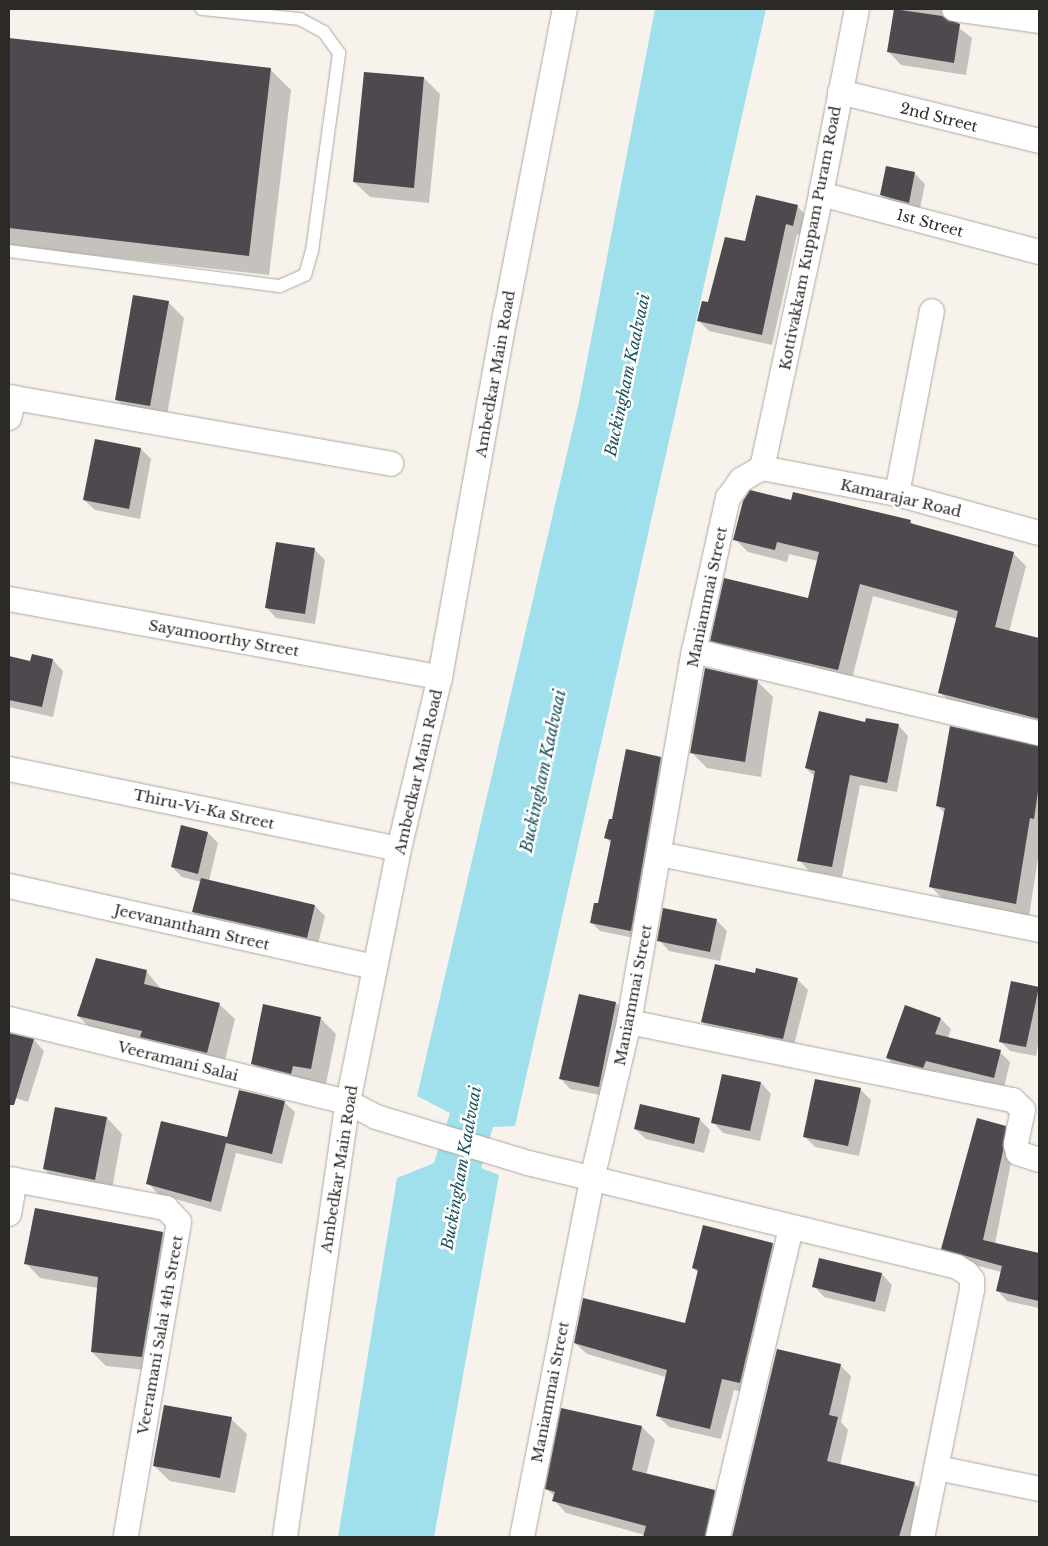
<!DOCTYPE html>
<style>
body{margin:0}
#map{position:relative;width:1048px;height:1546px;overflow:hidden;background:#f7f2eb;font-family:"Libre Baskerville",serif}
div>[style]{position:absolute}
.water>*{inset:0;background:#9fe0ec}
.shadow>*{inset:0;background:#0003}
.building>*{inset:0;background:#4d494f}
.roads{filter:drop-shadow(0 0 1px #aca8a1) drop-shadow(0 0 1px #aca8a1)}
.lane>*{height:12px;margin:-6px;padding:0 6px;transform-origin:6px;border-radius:6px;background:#fff}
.street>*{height:24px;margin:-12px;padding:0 12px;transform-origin:12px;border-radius:12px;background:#fff}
span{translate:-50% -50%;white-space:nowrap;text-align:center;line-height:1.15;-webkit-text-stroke:5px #fff;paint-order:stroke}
.street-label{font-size:15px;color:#2b2a27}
.water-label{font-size:16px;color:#1a515a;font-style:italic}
.frame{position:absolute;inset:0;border:10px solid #2b2a27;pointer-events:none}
</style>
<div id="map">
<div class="water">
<div style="clip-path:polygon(655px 9px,766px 9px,515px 1126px,493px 1127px,481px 1168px,499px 1175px,434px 1537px,338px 1537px,397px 1178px,434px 1163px,450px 1113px,417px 1096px,579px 402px)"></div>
</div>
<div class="shadow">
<div style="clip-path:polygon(896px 9px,966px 9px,956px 13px,954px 24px,972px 38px,966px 75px,901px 65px,889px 52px)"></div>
<div style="clip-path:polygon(9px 40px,270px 69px,291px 90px,269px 275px,9px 246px)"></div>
<div style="clip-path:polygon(424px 78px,440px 94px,429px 203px,370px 197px,354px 182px)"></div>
<div style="clip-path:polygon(914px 173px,925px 184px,919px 213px,891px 205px,881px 195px)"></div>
<div style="clip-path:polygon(797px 206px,808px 217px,804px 236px,797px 234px,772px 345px,709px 331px,699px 321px,745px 243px)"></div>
<div style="clip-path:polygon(168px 302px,184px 318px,166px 421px,132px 415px,116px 399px)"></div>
<div style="clip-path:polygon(141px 449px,151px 459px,140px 519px,95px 510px,84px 500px)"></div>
<div style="clip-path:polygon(792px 501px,910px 521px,915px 526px,1013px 553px,1026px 566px,1009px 632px,1039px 640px,1039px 729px,953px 705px,940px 692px,957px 619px,873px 596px,851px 683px,725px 653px,712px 640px,808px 600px,818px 561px,789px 554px,787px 562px,748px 552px,735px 539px)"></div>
<div style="clip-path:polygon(315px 550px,325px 560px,315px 624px,276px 618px,266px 607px)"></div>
<div style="clip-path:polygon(32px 656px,53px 660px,63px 671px,53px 717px,9px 707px,9px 657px,31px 662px)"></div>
<div style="clip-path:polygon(757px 681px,773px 697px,761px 777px,707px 768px,691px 752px)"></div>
<div style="clip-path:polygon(866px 724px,898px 725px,908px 736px,897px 792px,860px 785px,842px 877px,809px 871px,799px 860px,815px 777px,806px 768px)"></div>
<div style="clip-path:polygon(1039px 747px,1039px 851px,1029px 917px,943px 899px,930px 886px,945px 814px,938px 806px)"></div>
<div style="clip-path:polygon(627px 751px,661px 758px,669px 766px,639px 939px,600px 931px,591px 922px,599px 905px,612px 844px,606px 838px,613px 821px)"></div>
<div style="clip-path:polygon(208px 833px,218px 843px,209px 881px,315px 906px,325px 916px,317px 948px,204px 922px,193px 912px,201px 882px,182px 877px,172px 867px)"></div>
<div style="clip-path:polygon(716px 920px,727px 931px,720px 961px,669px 951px,659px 940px)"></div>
<div style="clip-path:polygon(146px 971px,161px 989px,219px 1004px,235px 1019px,223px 1068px,94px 1032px,78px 1016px)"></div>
<div style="clip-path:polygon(756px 975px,797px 979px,808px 990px,793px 1049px,712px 1032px,702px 1022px)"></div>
<div style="clip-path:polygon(1012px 983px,1039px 988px,1039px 1039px,1036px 1056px,1010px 1051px,1000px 1041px)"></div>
<div style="clip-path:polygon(616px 1003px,626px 1014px,610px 1097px,570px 1089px,560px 1078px)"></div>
<div style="clip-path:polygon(320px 1018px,336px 1034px,326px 1084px,268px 1079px,253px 1064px)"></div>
<div style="clip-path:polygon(941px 1019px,951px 1029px,948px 1038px,1000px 1052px,1010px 1062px,1004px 1088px,936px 1071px,934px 1077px,897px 1068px,887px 1058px)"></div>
<div style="clip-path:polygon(9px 1034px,34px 1040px,44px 1051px,28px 1102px,9px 1096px)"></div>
<div style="clip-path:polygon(761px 1083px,771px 1094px,760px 1141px,723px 1133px,713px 1122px)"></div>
<div style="clip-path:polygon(860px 1089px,871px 1100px,859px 1156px,815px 1147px,804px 1136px)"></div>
<div style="clip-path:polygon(284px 1102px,295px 1112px,282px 1164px,236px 1153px,221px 1212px,158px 1194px,148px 1183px,228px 1140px)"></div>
<div style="clip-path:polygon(56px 1108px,107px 1118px,122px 1134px,111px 1195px,60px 1185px,44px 1169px)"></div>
<div style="clip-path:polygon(699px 1119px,710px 1130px,704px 1153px,646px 1139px,635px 1129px)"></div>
<div style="clip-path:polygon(1005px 1127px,1016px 1137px,995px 1244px,1039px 1255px,1039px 1308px,1007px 1301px,997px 1290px,1001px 1272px,953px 1259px,942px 1249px)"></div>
<div style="clip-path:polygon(163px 1233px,177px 1248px,156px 1371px,106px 1366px,92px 1352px,98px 1288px,40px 1278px,26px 1263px)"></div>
<div style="clip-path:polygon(773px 1244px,784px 1255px,751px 1394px,734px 1390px,721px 1439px,669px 1427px,657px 1415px,666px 1377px,587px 1354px,575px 1343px,686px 1325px,699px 1273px,693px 1268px)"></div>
<div style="clip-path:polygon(882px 1274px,892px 1285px,885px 1312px,824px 1297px,814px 1286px)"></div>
<div style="clip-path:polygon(840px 1365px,851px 1376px,841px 1422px,848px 1430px,840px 1466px,914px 1483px,926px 1495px,915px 1537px,735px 1537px)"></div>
<div style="clip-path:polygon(231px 1419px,247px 1434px,235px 1493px,170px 1481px,154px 1466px)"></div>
<div style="clip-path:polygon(642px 1427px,655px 1440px,646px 1475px,714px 1491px,727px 1504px,719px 1537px,644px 1537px,645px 1535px,566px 1513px,554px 1500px,555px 1497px,547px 1489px)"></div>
</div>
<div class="building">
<div style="clip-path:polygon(894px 9px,942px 16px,960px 24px,954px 63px,887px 52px)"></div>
<div style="clip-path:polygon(9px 38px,271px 68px,249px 256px,9px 228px)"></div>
<div style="clip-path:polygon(364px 72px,424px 77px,414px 188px,353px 182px)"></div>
<div style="clip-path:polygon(886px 166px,915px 172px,909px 203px,880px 195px)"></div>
<div style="clip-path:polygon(756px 195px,798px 205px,793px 226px,786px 224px,762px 335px,697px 321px,702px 301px,708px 302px,725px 237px,745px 241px)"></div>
<div style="clip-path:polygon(133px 295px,169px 301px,150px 406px,115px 400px)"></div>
<div style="clip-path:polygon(95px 439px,141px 448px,129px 509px,83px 500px)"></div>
<div style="clip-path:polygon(750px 490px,791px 500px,793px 492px,911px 520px,910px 523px,1014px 552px,995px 627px,1039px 638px,1039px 719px,938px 693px,958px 611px,860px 584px,838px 670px,710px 641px,724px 578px,808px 598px,819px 552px,777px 542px,775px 550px,733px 540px,743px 501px)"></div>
<div style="clip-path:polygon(276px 542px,315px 548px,305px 614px,265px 608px)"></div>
<div style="clip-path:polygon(32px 654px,53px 659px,42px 707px,9px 700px,9px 656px,30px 661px)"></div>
<div style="clip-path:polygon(705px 668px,758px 680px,745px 762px,690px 753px)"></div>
<div style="clip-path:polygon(819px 711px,865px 722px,866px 718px,899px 724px,887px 783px,850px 775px,832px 867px,797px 861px,815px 771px,805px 768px)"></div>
<div style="clip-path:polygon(950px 726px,1039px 746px,1039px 784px,1034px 819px,1030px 818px,1016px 904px,929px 887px,945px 808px,936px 806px)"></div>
<div style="clip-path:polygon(626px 749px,661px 757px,631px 931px,590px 923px,594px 903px,598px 903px,611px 840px,604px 838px,609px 819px,612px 819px)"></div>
<div style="clip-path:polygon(181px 825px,208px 832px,198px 874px,171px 867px)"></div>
<div style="clip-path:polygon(201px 878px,315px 905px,307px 938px,192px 912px)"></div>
<div style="clip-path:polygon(663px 908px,717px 919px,710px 952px,657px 941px)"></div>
<div style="clip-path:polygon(96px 958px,147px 970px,144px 984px,220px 1003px,207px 1053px,140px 1037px,142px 1031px,77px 1016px)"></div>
<div style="clip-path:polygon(715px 964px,755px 973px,756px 968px,798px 978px,783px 1039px,701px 1022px)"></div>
<div style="clip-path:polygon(1011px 981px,1039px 987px,1026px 1047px,999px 1042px)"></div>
<div style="clip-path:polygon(579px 994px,616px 1002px,599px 1087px,559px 1079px)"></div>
<div style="clip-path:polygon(263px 1004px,321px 1017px,311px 1069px,293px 1066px,291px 1074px,251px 1064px)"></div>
<div style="clip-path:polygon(905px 1005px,941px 1018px,935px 1034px,1001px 1050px,994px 1078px,926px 1061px,923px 1068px,886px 1058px)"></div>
<div style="clip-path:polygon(9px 1033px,34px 1039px,14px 1105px,9px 1105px)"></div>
<div style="clip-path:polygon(722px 1074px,761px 1082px,750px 1131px,711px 1123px)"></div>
<div style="clip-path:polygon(815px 1079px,861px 1088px,848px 1146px,803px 1137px)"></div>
<div style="clip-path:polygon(239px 1090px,285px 1101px,272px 1154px,226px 1143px,211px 1202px,146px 1184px,161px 1121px,227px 1137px,226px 1141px)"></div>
<div style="clip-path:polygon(640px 1104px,700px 1118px,694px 1144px,634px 1129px)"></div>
<div style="clip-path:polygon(55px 1107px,107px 1117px,95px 1180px,43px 1169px)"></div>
<div style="clip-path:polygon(977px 1118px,1006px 1126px,1003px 1151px,983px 1240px,1039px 1253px,1039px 1301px,996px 1291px,1002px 1266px,941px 1249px)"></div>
<div style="clip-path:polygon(35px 1208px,163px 1232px,142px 1357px,91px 1352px,98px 1277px,24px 1264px)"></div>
<div style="clip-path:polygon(703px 1225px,773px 1243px,740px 1383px,722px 1379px,710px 1429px,656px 1416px,667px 1370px,574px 1343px,583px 1298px,685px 1323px,698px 1270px,692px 1268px)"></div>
<div style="clip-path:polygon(819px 1258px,882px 1273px,875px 1302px,812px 1287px)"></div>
<div style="clip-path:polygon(777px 1349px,841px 1364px,829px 1415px,838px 1417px,827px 1461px,915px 1482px,899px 1537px,732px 1537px)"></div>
<div style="clip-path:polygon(164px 1405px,232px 1417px,220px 1478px,153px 1466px)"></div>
<div style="clip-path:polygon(561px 1408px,642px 1426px,632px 1470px,715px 1490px,705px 1537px,643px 1537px,646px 1526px,552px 1501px,555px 1492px,545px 1489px)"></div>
</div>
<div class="roads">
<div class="lane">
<div style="left:9px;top:251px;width:273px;rotate:7.4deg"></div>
<div style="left:280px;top:286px;width:27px;rotate:-24deg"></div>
<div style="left:305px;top:275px;width:25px;rotate:-74deg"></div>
<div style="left:312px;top:251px;width:200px;rotate:-82.2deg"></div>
<div style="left:339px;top:53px;width:26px;rotate:-126deg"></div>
<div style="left:324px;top:32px;width:27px;rotate:-152deg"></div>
<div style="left:300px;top:19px;width:99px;rotate:-174.2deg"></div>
</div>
<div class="street">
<div style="left:954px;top:9px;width:86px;rotate:8deg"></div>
<div style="left:840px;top:92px;width:205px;rotate:13.8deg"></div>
<div style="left:821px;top:194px;width:226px;rotate:14.9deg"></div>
<div style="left:9px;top:397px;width:388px;rotate:9.9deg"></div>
<div style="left:9px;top:418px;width:21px;rotate:-76deg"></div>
<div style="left:762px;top:468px;width:280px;rotate:-77.8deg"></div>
<div style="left:821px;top:194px;width:188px;rotate:-79deg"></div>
<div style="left:762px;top:468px;width:137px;rotate:10.9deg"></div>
<div style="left:897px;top:494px;width:147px;rotate:15.4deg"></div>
<div style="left:897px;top:494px;width:186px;rotate:-79.2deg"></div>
<div style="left:9px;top:599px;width:438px;rotate:10.3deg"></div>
<div style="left:694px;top:651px;width:355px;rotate:13.4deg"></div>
<div style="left:9px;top:769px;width:398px;rotate:11.6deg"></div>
<div style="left:660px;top:854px;width:387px;rotate:11.3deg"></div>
<div style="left:9px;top:886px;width:375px;rotate:12.5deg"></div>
<div style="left:9px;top:1019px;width:349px;rotate:13.8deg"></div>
<div style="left:348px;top:1102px;width:32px;rotate:28deg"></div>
<div style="left:376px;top:1117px;width:159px;rotate:16.8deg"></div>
<div style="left:528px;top:1163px;width:441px;rotate:13.6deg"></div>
<div style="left:957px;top:1267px;width:12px;rotate:31deg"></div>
<div style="left:967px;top:1273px;width:9px;rotate:54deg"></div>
<div style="left:972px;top:1280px;width:10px;rotate:90deg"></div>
<div style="left:972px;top:1290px;width:252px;rotate:101.4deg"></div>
<div style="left:629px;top:1022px;width:392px;rotate:11.5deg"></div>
<div style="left:1013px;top:1100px;width:14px;rotate:45deg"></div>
<div style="left:1023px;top:1110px;width:35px;rotate:102deg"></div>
<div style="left:1016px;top:1144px;width:9px;rotate:77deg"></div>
<div style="left:1018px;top:1153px;width:22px;rotate:18deg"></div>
<div style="left:9px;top:1179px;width:160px;rotate:10.5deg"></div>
<div style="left:166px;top:1208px;width:19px;rotate:47deg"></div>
<div style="left:179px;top:1222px;width:319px;rotate:99.6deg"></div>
<div style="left:9px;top:1214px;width:35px;rotate:-80deg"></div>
<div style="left:937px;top:1468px;width:104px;rotate:11.6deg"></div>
<div style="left:285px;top:1537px;width:440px;rotate:-81.8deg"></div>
<div style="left:348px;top:1102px;width:258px;rotate:-78.6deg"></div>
<div style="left:399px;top:849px;width:177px;rotate:-76.6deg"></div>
<div style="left:440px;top:677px;width:371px;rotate:-79.8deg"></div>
<div style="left:506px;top:312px;width:309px;rotate:-79deg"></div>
<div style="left:522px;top:1537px;width:365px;rotate:-78.9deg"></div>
<div style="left:592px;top:1179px;width:161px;rotate:-76.7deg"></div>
<div style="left:629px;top:1022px;width:377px;rotate:-80.1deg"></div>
<div style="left:694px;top:651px;width:157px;rotate:-77.5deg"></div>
<div style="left:728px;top:498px;width:22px;rotate:-54deg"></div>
<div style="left:741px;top:480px;width:24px;rotate:-30deg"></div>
<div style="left:718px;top:1537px;width:318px;rotate:-76.7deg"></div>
</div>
</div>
<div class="street-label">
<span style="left:939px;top:117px;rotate:14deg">2nd Street</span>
<span style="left:930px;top:223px;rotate:15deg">1st Street</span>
<span style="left:810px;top:238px;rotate:-79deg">Kottivakkam Kuppam Puram Road</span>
<span style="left:495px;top:374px;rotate:-80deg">Ambedkar Main Road</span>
<span style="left:901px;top:498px;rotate:13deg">Kamarajar Road</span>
<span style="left:707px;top:597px;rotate:-78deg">Maniammai Street</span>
<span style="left:224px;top:638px;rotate:10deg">Sayamoorthy Street</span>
<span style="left:418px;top:772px;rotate:-77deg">Ambedkar Main Road</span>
<span style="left:204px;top:809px;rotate:12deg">Thiru-Vi-Ka Street</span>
<span style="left:192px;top:927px;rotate:13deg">Jeevanantham Street</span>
<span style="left:633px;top:995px;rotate:-79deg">Maniammai Street</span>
<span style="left:178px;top:1061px;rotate:14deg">Veeramani Salai</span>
<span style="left:339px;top:1169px;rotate:-81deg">Ambedkar Main Road</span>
<span style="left:160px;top:1335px;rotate:-80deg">Veeramani Salai 4th Street</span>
<span style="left:550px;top:1392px;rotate:-79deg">Maniammai Street</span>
</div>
<div class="water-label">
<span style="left:627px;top:375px;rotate:-78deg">Buckingham Kaalvaai</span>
<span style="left:543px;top:771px;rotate:-78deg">Buckingham Kaalvaai</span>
<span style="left:461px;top:1168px;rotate:-80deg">Buckingham Kaalvaai</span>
</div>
<div class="frame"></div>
</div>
